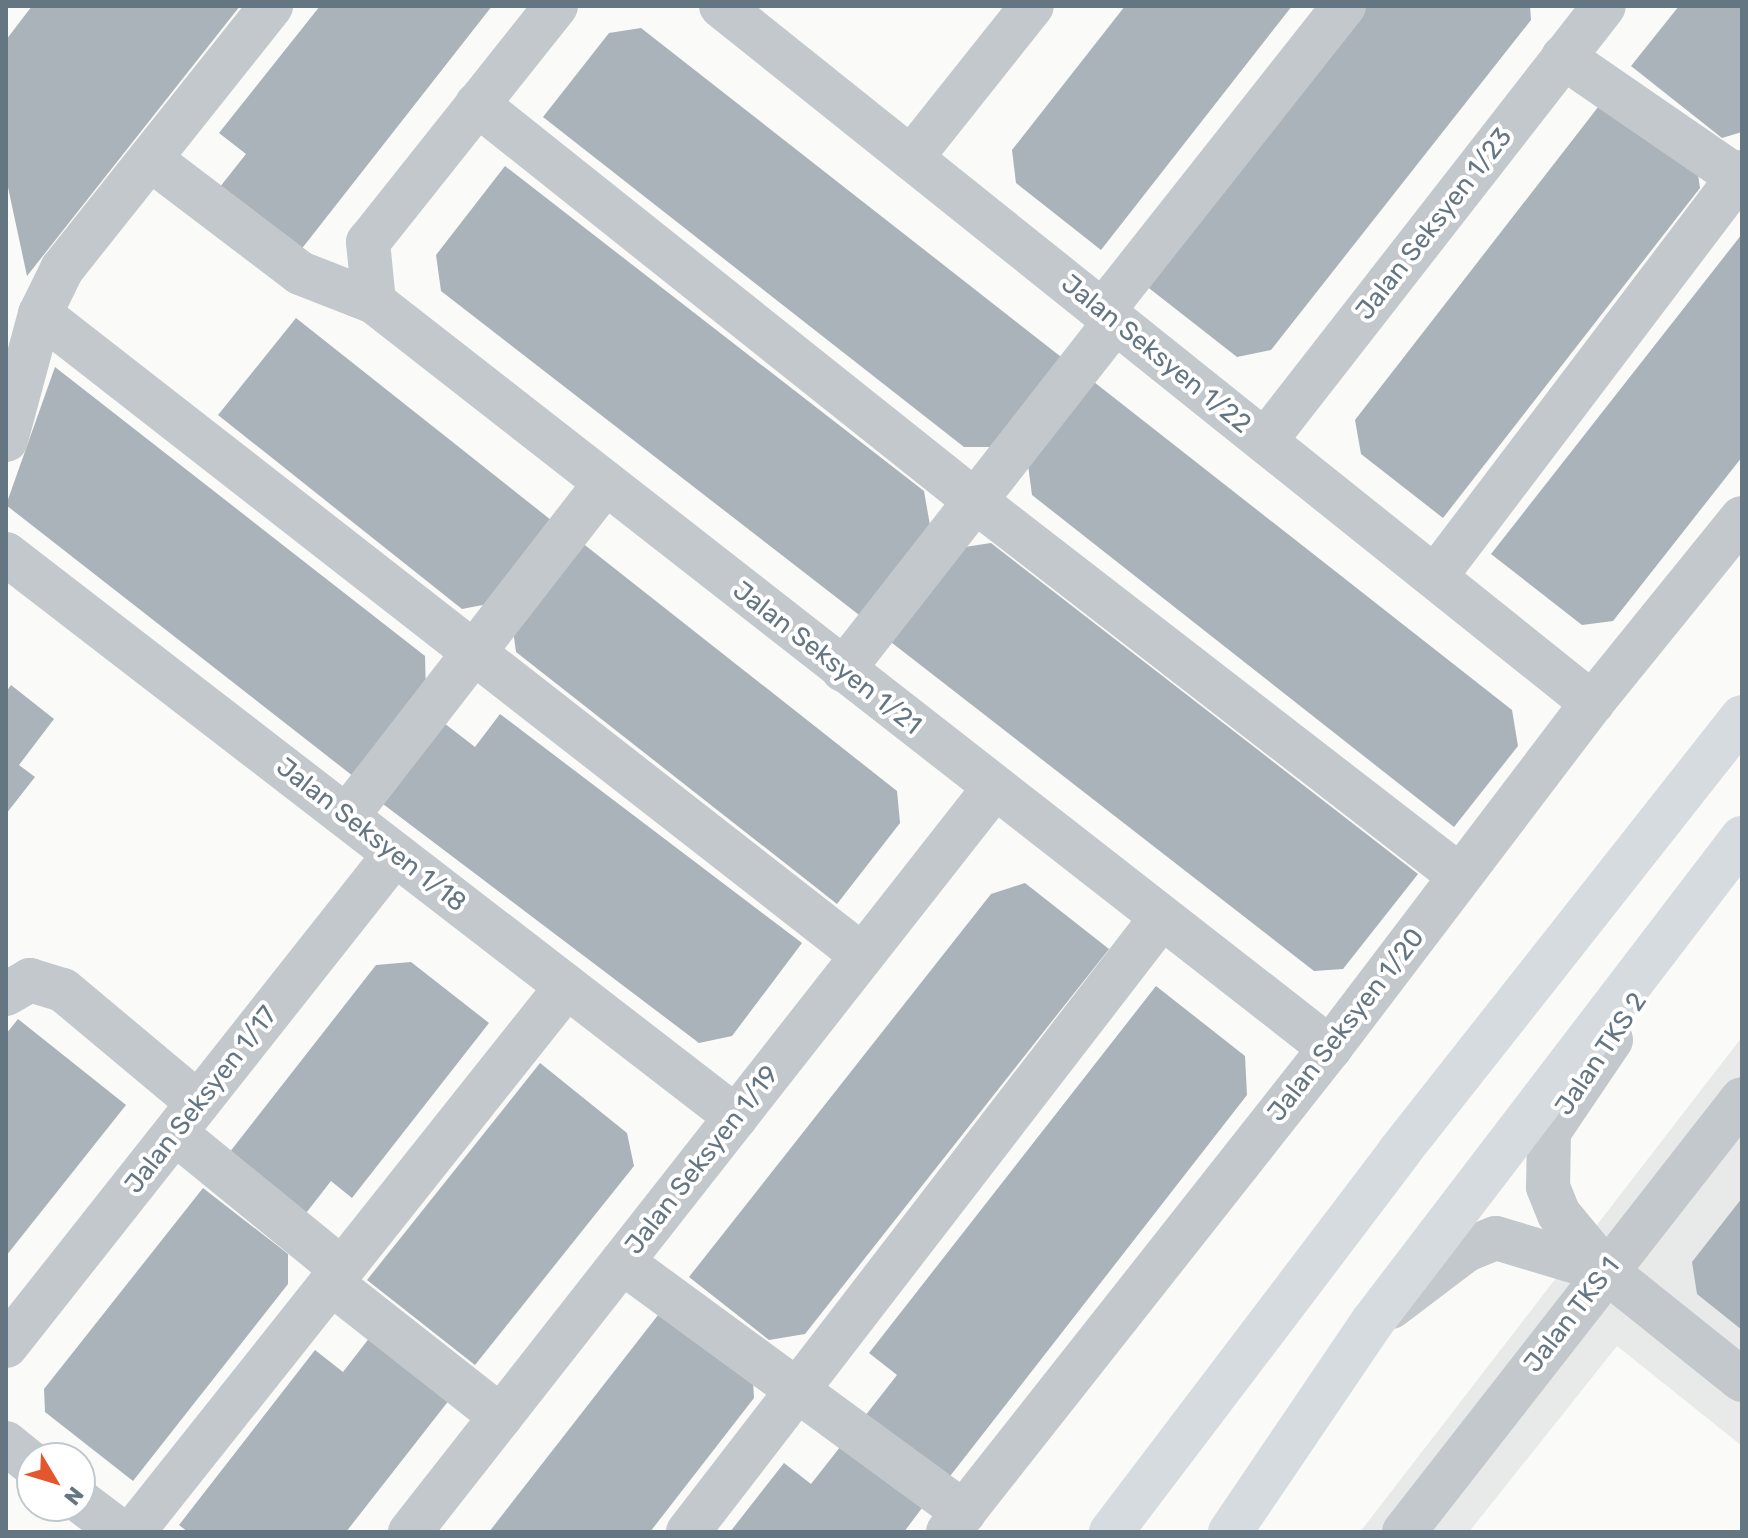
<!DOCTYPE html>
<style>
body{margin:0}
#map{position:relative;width:1748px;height:1538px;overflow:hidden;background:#fafaf8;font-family:Rubik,sans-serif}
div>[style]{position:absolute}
.built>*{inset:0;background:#e8e9e9}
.building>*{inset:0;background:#aab3b9}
.minor>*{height:44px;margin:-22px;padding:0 22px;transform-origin:22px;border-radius:22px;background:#c3c8cc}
.highway>*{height:44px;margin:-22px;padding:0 22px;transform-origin:22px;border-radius:22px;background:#d6dbdf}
span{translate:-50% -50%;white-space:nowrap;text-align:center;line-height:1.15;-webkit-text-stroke:8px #fff;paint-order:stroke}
.street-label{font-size:26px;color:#657683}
.frame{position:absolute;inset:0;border:8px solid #657683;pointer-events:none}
.north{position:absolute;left:16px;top:1442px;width:80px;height:80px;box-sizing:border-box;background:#fff;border:2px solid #c1c8cd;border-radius:50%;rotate:128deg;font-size:22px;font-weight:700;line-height:32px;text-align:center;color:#657683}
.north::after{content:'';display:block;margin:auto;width:28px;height:36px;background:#e4572e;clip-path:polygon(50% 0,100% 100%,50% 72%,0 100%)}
</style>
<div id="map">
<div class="built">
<div style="clip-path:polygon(1742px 1037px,1742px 1446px,1617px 1346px,1469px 1532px,1360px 1532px)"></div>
</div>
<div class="building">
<div style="clip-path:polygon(32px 6px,240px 6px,27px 276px,6px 178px,6px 40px)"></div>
<div style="clip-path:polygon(320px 6px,492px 6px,289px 265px,208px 202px,246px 154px,219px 133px)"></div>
<div style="clip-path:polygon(1125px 6px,1292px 6px,1101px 250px,1016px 183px,1012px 150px)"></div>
<div style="clip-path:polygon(1363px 6px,1530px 6px,1531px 20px,1271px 350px,1237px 357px,1145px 285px)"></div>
<div style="clip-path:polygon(1679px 6px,1742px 6px,1742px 132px,1722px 138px,1631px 66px)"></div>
<div style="clip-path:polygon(641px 28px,1065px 360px,997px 447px,964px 447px,543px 117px,609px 33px)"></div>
<div style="clip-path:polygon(1609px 93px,1696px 161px,1700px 188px,1443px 518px,1361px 454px,1355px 420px)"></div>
<div style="clip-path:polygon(505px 166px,924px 491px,931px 531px,863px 618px,441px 291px,436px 255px)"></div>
<div style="clip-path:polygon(1742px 234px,1742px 457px,1613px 621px,1582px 625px,1491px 554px)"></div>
<div style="clip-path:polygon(296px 318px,556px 524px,493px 603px,462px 609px,218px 415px)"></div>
<div style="clip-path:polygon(55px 367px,425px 656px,426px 693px,358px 780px,6px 505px)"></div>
<div style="clip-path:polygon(1094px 382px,1512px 710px,1518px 746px,1454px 827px,1032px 495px,1028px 465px)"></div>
<div style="clip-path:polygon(581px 542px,897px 791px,900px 823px,837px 904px,516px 652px,513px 630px)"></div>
<div style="clip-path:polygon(991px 543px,1418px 874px,1343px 969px,1314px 971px,887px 639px,958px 548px)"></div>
<div style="clip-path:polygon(11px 685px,54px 719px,19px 765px,35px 777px,6px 814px,6px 692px)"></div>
<div style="clip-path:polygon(500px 714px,802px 943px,732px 1036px,699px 1043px,383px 804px,444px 723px,475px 747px)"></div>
<div style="clip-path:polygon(1025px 883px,1109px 949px,805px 1334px,769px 1340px,689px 1277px,991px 894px)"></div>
<div style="clip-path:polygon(411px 962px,489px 1023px,352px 1198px,331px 1181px,299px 1222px,222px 1162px,376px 965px)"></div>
<div style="clip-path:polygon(1156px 986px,1245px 1056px,1247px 1095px,947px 1480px,865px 1416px,897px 1375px,869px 1353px)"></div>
<div style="clip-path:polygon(18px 1019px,126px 1105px,6px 1256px,6px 1034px)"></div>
<div style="clip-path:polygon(540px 1063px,627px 1133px,634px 1166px,475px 1365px,367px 1280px)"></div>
<div style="clip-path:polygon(203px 1188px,288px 1254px,288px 1284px,133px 1481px,45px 1412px,44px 1389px)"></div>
<div style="clip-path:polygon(1742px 1198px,1742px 1330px,1697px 1294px,1692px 1262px)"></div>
<div style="clip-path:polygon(669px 1301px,752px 1364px,754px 1398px,650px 1532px,489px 1532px)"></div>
<div style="clip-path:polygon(377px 1328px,457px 1390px,346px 1532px,188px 1532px,179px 1525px,315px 1350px,343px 1372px)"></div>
<div style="clip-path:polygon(848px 1437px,928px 1500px,904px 1532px,730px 1532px,784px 1463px,811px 1484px)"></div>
</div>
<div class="minor">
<div style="left:556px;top:6px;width:302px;rotate:128.5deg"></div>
<div style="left:368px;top:242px;width:60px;rotate:84.3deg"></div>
<div style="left:374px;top:302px;width:1213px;rotate:37.97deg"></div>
<div style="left:721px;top:6px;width:1116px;rotate:38.67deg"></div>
<div style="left:1563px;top:57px;width:217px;rotate:34.5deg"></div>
<div style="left:477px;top:104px;width:635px;rotate:38.55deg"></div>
<div style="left:974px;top:500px;width:614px;rotate:37.73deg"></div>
<div style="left:911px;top:158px;width:194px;rotate:-51.5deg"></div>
<div style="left:150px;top:159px;width:188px;rotate:37.2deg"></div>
<div style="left:300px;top:273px;width:79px;rotate:21.4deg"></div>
<div style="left:1103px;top:311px;width:389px;rotate:-51.7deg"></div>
<div style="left:40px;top:314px;width:1042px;rotate:37.95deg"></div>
<div style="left:6px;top:440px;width:131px;rotate:-74.9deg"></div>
<div style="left:40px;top:314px;width:50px;rotate:-63.9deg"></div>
<div style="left:62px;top:269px;width:336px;rotate:-51.5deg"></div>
<div style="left:1265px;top:441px;width:551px;rotate:-52.07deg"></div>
<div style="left:6px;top:554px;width:922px;rotate:37.64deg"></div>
<div style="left:1435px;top:577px;width:508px;rotate:-52.84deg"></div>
<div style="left:843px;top:670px;width:443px;rotate:-52deg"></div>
<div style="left:347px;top:816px;width:419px;rotate:-52.2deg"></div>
<div style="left:6px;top:994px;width:28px;rotate:-30deg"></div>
<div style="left:30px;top:980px;width:34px;rotate:17deg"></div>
<div style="left:63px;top:990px;width:176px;rotate:39.9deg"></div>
<div style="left:1611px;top:1040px;width:111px;rotate:124deg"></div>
<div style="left:1549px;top:1132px;width:55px;rotate:91deg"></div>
<div style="left:1548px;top:1187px;width:29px;rotate:68deg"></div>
<div style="left:1559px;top:1214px;width:74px;rotate:50.5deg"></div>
<div style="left:1606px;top:1271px;width:174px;rotate:38.7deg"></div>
<div style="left:175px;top:1133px;width:215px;rotate:39.2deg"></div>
<div style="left:622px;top:1262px;width:424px;rotate:36.2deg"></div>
<div style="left:331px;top:1283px;width:216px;rotate:38.2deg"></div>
<div style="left:1391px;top:1307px;width:94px;rotate:-37.2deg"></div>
<div style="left:1466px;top:1250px;width:32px;rotate:-22deg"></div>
<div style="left:1496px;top:1238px;width:115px;rotate:16.7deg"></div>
<div style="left:6px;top:1346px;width:627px;rotate:-51.67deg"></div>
<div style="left:6px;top:1443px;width:33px;rotate:39deg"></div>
<div style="left:80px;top:1501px;width:51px;rotate:37.1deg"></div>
<div style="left:133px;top:1532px;width:697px;rotate:-51.52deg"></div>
<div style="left:410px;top:1532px;width:946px;rotate:-51.87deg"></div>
<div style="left:688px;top:1532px;width:775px;rotate:-52.39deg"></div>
<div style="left:948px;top:1532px;width:617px;rotate:-51.72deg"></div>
<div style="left:1330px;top:1048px;width:433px;rotate:-52.8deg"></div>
<div style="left:1592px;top:703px;width:238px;rotate:-51deg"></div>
<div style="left:1404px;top:1532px;width:549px;rotate:-52.02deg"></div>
</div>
<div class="highway">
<div style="left:1111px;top:1532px;width:477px;rotate:-52.8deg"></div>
<div style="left:1399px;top:1152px;width:554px;rotate:-51.74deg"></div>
<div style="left:1230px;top:1532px;width:255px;rotate:-55.9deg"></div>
<div style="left:1373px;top:1321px;width:608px;rotate:-52.62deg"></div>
</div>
<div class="street-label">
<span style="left:1434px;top:224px;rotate:-52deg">Jalan Seksyen 1/23</span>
<span style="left:1156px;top:354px;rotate:39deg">Jalan Seksyen 1/22</span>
<span style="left:827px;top:658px;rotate:38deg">Jalan Seksyen 1/21</span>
<span style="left:371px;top:835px;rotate:38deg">Jalan Seksyen 1/18</span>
<span style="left:1346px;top:1025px;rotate:-52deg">Jalan Seksyen 1/20</span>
<span style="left:1601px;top:1054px;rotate:-56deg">Jalan TKS 2</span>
<span style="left:201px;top:1100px;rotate:-52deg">Jalan Seksyen 1/17</span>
<span style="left:702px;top:1160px;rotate:-52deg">Jalan Seksyen 1/19</span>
<span style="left:1572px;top:1315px;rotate:-52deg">Jalan TKS 1</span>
</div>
<div class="frame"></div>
<div class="north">N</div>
</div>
